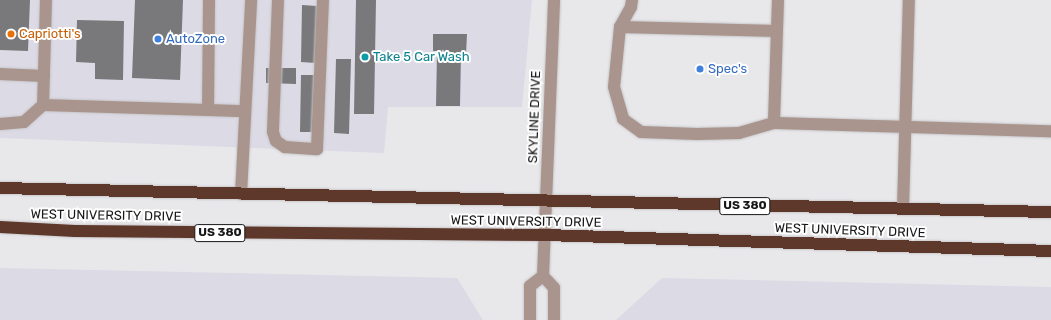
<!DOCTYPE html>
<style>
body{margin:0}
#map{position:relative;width:1051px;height:320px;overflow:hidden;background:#e8e8eb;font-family:Rubik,sans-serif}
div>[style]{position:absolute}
.built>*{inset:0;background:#dcdae5}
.building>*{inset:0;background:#79797c}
.roads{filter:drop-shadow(0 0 1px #c7c6c9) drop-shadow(0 0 1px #c7c6c9)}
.minor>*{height:12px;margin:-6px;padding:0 6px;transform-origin:6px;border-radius:6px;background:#a9958d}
.highway>*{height:12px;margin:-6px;padding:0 6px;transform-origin:6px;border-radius:6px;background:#5e382a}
.dots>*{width:11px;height:11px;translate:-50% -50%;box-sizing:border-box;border:2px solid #fff;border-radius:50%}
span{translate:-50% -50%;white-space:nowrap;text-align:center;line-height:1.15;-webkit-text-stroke:4px #fff;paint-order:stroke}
.shield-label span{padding:1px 3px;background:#fff;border:1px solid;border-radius:3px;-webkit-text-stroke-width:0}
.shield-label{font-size:12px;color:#171618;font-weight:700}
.food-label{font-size:13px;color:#c56008}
.left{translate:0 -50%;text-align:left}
.shop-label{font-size:13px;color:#366cbe}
.culture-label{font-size:13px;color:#0d838f}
.street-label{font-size:13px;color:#171618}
</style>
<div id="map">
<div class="built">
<div style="clip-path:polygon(0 0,532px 0,522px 107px,388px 107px,384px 153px,0 138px)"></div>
<div style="clip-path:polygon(0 268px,457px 278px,483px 320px,0 320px)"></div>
<div style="clip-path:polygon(662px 278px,1051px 287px,1051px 320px,616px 320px)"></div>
</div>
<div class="building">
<div style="clip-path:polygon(0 0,30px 0,28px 51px,0 50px)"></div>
<div style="clip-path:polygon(135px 0,183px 0,180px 80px,132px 78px)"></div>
<div style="clip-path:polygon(356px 0,376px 0,374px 114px,354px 114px)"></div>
<div style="clip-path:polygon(302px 5px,317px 6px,316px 63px,301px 62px)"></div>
<div style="clip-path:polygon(77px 20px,124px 21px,123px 80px,95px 79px,95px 63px,76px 62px)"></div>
<div style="clip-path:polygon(433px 34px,467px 34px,466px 55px,461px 54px,460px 106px,436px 106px,437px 51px,433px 51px)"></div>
<div style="clip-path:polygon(336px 59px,351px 59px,349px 134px,334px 133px)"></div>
<div style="clip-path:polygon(266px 68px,296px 68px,296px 84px,266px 83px)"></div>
<div style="clip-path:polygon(301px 75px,315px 75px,314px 132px,300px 132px)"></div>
</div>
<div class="roads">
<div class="minor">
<div style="left:46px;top:0;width:105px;rotate:91.6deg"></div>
<div style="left:43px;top:105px;width:165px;rotate:1.7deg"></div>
<div style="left:209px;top:0;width:110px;rotate:90.5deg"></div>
<div style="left:208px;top:110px;width:37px;rotate:2deg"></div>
<div style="left:278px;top:0;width:132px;rotate:92.2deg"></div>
<div style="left:273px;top:132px;width:9px;rotate:72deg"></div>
<div style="left:276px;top:141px;width:11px;rotate:34deg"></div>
<div style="left:285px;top:147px;width:32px;rotate:4deg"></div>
<div style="left:317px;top:149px;width:149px;rotate:-87.7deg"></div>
<div style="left:632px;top:0;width:7px;rotate:98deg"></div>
<div style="left:631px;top:7px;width:23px;rotate:119deg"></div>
<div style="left:620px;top:27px;width:60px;rotate:95.7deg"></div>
<div style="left:614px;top:87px;width:33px;rotate:74deg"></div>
<div style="left:623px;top:119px;width:22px;rotate:36deg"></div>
<div style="left:641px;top:132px;width:56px;rotate:2deg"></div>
<div style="left:697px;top:134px;width:42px;rotate:-1.4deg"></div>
<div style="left:739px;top:133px;width:36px;rotate:-16deg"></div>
<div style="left:778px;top:0;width:123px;rotate:91.9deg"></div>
<div style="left:774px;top:123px;width:277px;rotate:1.7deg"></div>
<div style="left:620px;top:27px;width:157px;rotate:1.5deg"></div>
<div style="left:0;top:74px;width:44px;rotate:2.6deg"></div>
<div style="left:0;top:124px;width:24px;rotate:-5deg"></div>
<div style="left:24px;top:122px;width:25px;rotate:-42deg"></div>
<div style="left:241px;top:194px;width:194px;rotate:-87deg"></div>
<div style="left:903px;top:209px;width:209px;rotate:-88.4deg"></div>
<div style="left:543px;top:276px;width:16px;rotate:47deg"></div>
<div style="left:554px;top:288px;width:32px;rotate:90deg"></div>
<div style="left:530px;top:320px;width:34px;rotate:-90deg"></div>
<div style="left:530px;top:286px;width:16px;rotate:-38deg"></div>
<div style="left:543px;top:276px;width:276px;rotate:-87.7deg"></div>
</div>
<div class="highway">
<div style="left:0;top:188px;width:1051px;rotate:1.31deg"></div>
<div style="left:0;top:227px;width:75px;rotate:3.1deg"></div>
<div style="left:75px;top:231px;width:470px;rotate:0.5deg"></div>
<div style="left:545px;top:235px;width:506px;rotate:1.81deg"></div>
</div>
</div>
<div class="dots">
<div style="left:11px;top:34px;background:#e8710a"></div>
<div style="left:158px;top:39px;background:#3f7fe0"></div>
<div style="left:365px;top:57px;background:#0f9aa8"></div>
<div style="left:700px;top:69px;background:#3f7fe0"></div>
</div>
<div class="shield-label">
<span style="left:745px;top:206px">US 380</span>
<span style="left:220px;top:233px">US 380</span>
</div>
<div class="food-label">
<span class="left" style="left:19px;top:34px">Capriotti's</span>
</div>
<div class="shop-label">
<span class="left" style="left:166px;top:39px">AutoZone</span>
<span class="left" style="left:708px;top:69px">Spec's</span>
</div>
<div class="culture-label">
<span class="left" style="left:373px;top:57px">Take 5 Car Wash</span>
</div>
<div class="street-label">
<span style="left:535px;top:117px;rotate:-88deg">SKYLINE DRIVE</span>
<span style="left:106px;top:216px;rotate:1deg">WEST UNIVERSITY DRIVE</span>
<span style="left:526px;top:222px;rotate:1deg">WEST UNIVERSITY DRIVE</span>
<span style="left:850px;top:231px;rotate:2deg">WEST UNIVERSITY DRIVE</span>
</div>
</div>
